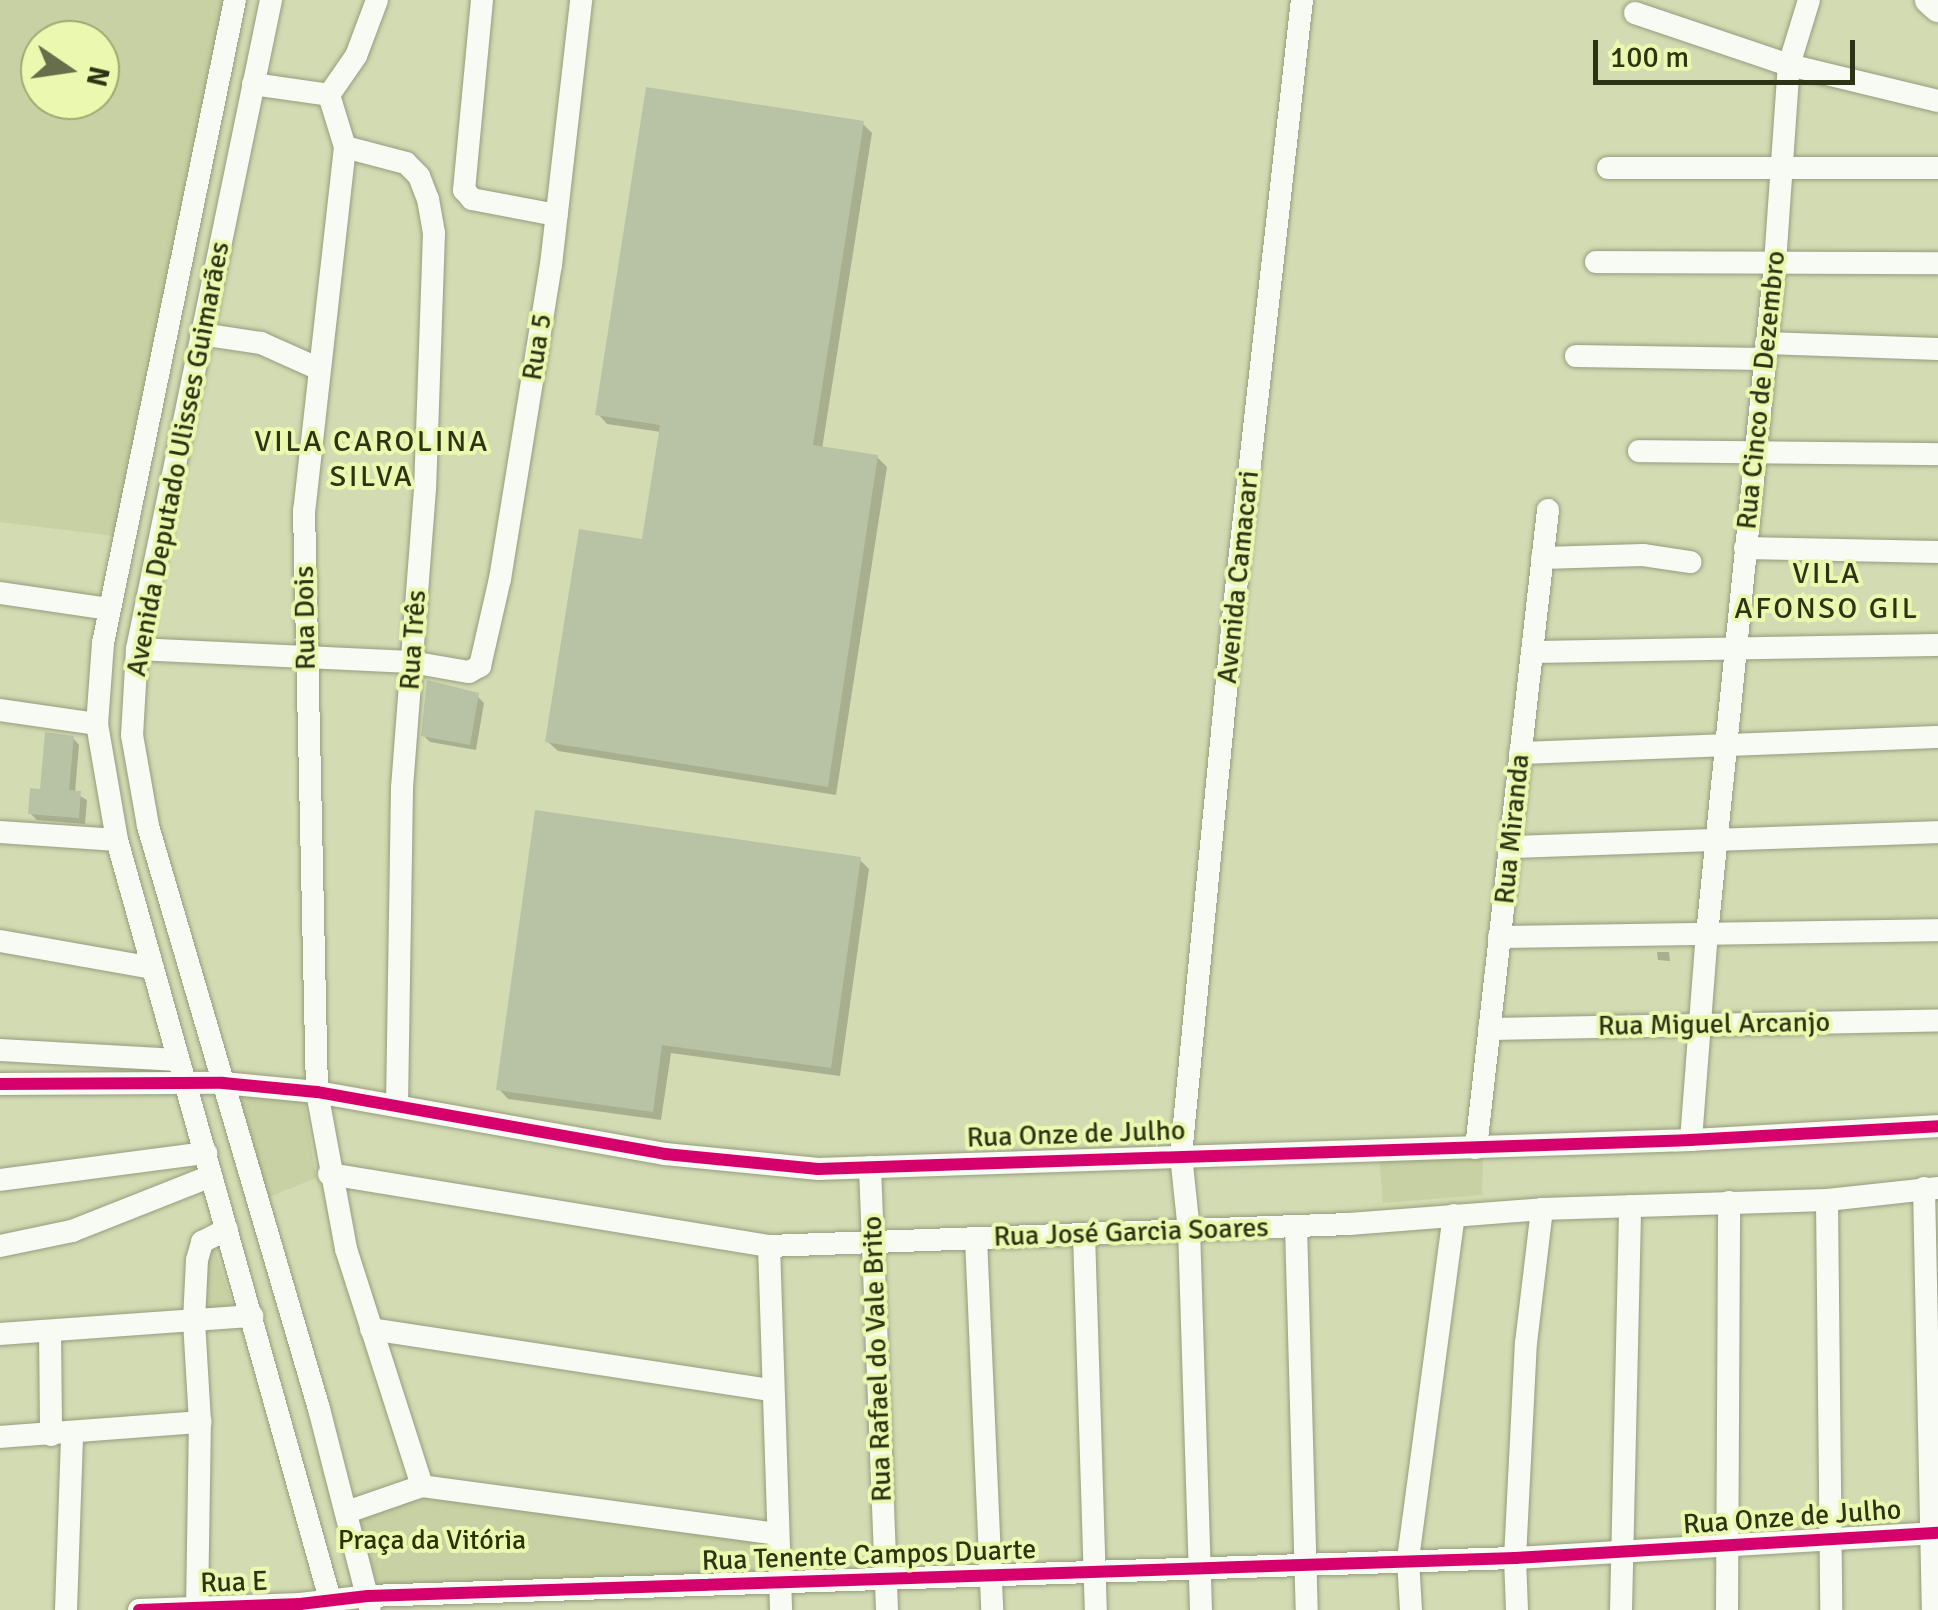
<!DOCTYPE html>
<meta charset="utf-8">
<style>
body{margin:0}
#map{position:relative;width:1938px;height:1610px;overflow:hidden;background:#d3dbb3;font-family:Signika,sans-serif}
div>[style]{position:absolute}
.green>*{inset:0;background:#c7d1a3}
.shadow>*{inset:0;background:#0003}
.building>*{inset:0;background:#b8c3a6}
.roads{filter:drop-shadow(0 0 2px #969c7d) drop-shadow(0 0 2px #969c7d)}
.minor>*{height:22px;margin:-11px;padding:0 11px;transform-origin:11px;border-radius:11px;background:#f8faf4}
.major>*{height:28px;margin:-14px;padding:0 14px;transform-origin:14px;border-radius:14px;background:#f8faf4}
.cycleway>*{height:12px;margin:-6px;padding:0 6px;transform-origin:6px;border-radius:6px;background:#d6006c}
span{translate:-50% -50%;white-space:nowrap;text-align:center;line-height:1.15;-webkit-text-stroke:8px #eaf9af;paint-order:stroke}
.street-label{font-size:28px;color:#2e3315}
.park-label{font-size:28px;color:#2b3200}
.neighbourhood-label{font-size:30px;color:#2e3315;letter-spacing:2.5px}
.north{position:absolute;left:20px;top:20px;width:100px;height:100px;box-sizing:border-box;background:#eaf9af;border:2px solid #9faa71;border-radius:50%;rotate:103deg;font-size:28px;font-weight:700;line-height:40px;text-align:center;color:#2e3315}
.north::after{content:'';display:block;margin:auto;width:35px;height:45px;background:#686e4c;clip-path:polygon(50% 0,100% 100%,50% 72%,0 100%)}
.scale{position:absolute;left:1593px;top:40px;width:262px;height:45px;box-sizing:border-box;border:5px solid #2e3315;border-top:0;padding-left:12px;font-size:30px;line-height:35px;white-space:nowrap;color:#2e3315;-webkit-text-stroke:8px #eaf9af;paint-order:stroke}
</style>
<div id="map">
<div class="green">
<div style="clip-path:polygon(evenodd,0 0,223px 0,114px 536px,0 522px,0 0,40px 40px,100px 40px,100px 100px,40px 100px,40px 40px)"></div>
<div style="clip-path:polygon(237px 1090px,303px 1094px,316px 1178px,264px 1199px)"></div>
<div style="clip-path:polygon(1483px 1155px,1482px 1195px,1383px 1203px,1379px 1157px)"></div>
<div style="clip-path:polygon(212px 1240px,233px 1307px,197px 1311px)"></div>
<div style="clip-path:polygon(427px 1493px,767px 1541px,766px 1580px,378px 1590px,357px 1520px)"></div>
</div>
<div class="shadow">
<div style="clip-path:polygon(862px 123px,872px 133px,822px 449px,877px 457px,887px 467px,836px 795px,558px 751px,548px 742px,644px 542px,661px 432px,607px 424px,598px 414px)"></div>
<div style="clip-path:polygon(477px 696px,484px 703px,476px 750px,430px 742px,424px 736px)"></div>
<div style="clip-path:polygon(73px 738px,79px 745px,75px 793px,87px 800px,85px 824px,37px 820px,30px 813px)"></div>
<div style="clip-path:polygon(860px 860px,869px 869px,840px 1076px,671px 1053px,661px 1120px,508px 1099px,499px 1089px)"></div>
<div style="clip-path:polygon(1657px 952px,1669px 952px,1670px 961px,1658px 960px)"></div>
</div>
<div class="building">
<div style="clip-path:polygon(646px 87px,864px 121px,813px 445px,878px 455px,828px 787px,545px 742px,579px 529px,642px 539px,660px 425px,595px 415px)"></div>
<div style="clip-path:polygon(427px 680px,479px 693px,470px 745px,421px 736px)"></div>
<div style="clip-path:polygon(45px 732px,74px 736px,69px 790px,81px 791px,79px 818px,28px 814px,30px 788px,40px 789px)"></div>
<div style="clip-path:polygon(535px 810px,861px 857px,831px 1068px,662px 1045px,653px 1112px,496px 1090px)"></div>
</div>
<div class="roads">
<div class="minor">
<div style="left:235px;top:0;width:656px;rotate:101.6deg"></div>
<div style="left:103px;top:643px;width:81px;rotate:94.2deg"></div>
<div style="left:97px;top:724px;width:118px;rotate:80.2deg"></div>
<div style="left:117px;top:840px;width:800px;rotate:74.33deg"></div>
<div style="left:271px;top:0;width:663px;rotate:101.67deg"></div>
<div style="left:137px;top:649px;width:86px;rotate:93.3deg"></div>
<div style="left:132px;top:735px;width:92px;rotate:80deg"></div>
<div style="left:148px;top:826px;width:608px;rotate:73.65deg"></div>
<div style="left:319px;top:1409px;width:204px;rotate:75.6deg"></div>
<div style="left:482px;top:0;width:191px;rotate:95.4deg"></div>
<div style="left:464px;top:190px;width:12px;rotate:48deg"></div>
<div style="left:472px;top:199px;width:86px;rotate:10.8deg"></div>
<div style="left:1635px;top:13px;width:163px;rotate:18.7deg"></div>
<div style="left:1789px;top:65px;width:153px;rotate:13.6deg"></div>
<div style="left:253px;top:84px;width:77px;rotate:8.2deg"></div>
<div style="left:329px;top:95px;width:54px;rotate:72.9deg"></div>
<div style="left:345px;top:147px;width:365px;rotate:96.4deg"></div>
<div style="left:304px;top:510px;width:582px;rotate:88.72deg"></div>
<div style="left:317px;top:1092px;width:160px;rotate:79.5deg"></div>
<div style="left:346px;top:1249px;width:249px;rotate:72.2deg"></div>
<div style="left:329px;top:95px;width:47px;rotate:-55.3deg"></div>
<div style="left:356px;top:56px;width:60px;rotate:-69.4deg"></div>
<div style="left:345px;top:147px;width:63px;rotate:14.7deg"></div>
<div style="left:406px;top:163px;width:18px;rotate:45deg"></div>
<div style="left:419px;top:176px;width:25px;rotate:69deg"></div>
<div style="left:428px;top:199px;width:35px;rotate:80deg"></div>
<div style="left:434px;top:233px;width:256px;rotate:92deg"></div>
<div style="left:425px;top:489px;width:300px;rotate:94.4deg"></div>
<div style="left:402px;top:788px;width:318px;rotate:90.9deg"></div>
<div style="left:1608px;top:168px;width:330px"></div>
<div style="left:1596px;top:262px;width:342px;rotate:0.2deg"></div>
<div style="left:201px;top:334px;width:61px;rotate:8.5deg"></div>
<div style="left:261px;top:343px;width:61px;rotate:24.1deg"></div>
<div style="left:1766px;top:343px;width:172px;rotate:2deg"></div>
<div style="left:1576px;top:356px;width:188px;rotate:0.9deg"></div>
<div style="left:1639px;top:451px;width:299px;rotate:0.6deg"></div>
<div style="left:1745px;top:548px;width:193px;rotate:1.2deg"></div>
<div style="left:1542px;top:558px;width:101px;rotate:-1.7deg"></div>
<div style="left:1643px;top:555px;width:48px;rotate:8.5deg"></div>
<div style="left:0;top:593px;width:110px;rotate:8.4deg"></div>
<div style="left:137px;top:649px;width:274px;rotate:2.7deg"></div>
<div style="left:411px;top:662px;width:59px;rotate:9.8deg"></div>
<div style="left:469px;top:672px;width:13px;rotate:-29deg"></div>
<div style="left:480px;top:666px;width:89px;rotate:-77.1deg"></div>
<div style="left:500px;top:579px;width:318px;rotate:-80.8deg"></div>
<div style="left:551px;top:265px;width:267px;rotate:-83.5deg"></div>
<div style="left:1532px;top:652px;width:406px;rotate:-1deg"></div>
<div style="left:0;top:710px;width:98px;rotate:8.2deg"></div>
<div style="left:1520px;top:753px;width:418px;rotate:-2.2deg"></div>
<div style="left:0;top:832px;width:117px;rotate:3.9deg"></div>
<div style="left:1510px;top:847px;width:428px;rotate:-2deg"></div>
<div style="left:1499px;top:937px;width:439px;rotate:-0.9deg"></div>
<div style="left:0;top:941px;width:155px;rotate:10deg"></div>
<div style="left:1489px;top:1029px;width:449px;rotate:-1.1deg"></div>
<div style="left:0;top:1050px;width:178px;rotate:3.2deg"></div>
<div style="left:0;top:1084px;width:223px;rotate:-0.3deg"></div>
<div style="left:223px;top:1083px;width:94px;rotate:5.5deg"></div>
<div style="left:317px;top:1092px;width:353px;rotate:10.1deg"></div>
<div style="left:665px;top:1154px;width:154px;rotate:5.6deg"></div>
<div style="left:818px;top:1169px;width:873px;rotate:-1.9deg"></div>
<div style="left:1691px;top:1140px;width:247px;rotate:-3.2deg"></div>
<div style="left:1691px;top:1140px;width:207px;rotate:-85.6deg"></div>
<div style="left:1707px;top:934px;width:674px;rotate:-84.21deg"></div>
<div style="left:1775px;top:263px;width:198px;rotate:-86deg"></div>
<div style="left:1789px;top:65px;width:68px;rotate:-72.9deg"></div>
<div style="left:1476px;top:1148px;width:642px;rotate:-83.56deg"></div>
<div style="left:870px;top:1167px;width:443px;rotate:87.8deg"></div>
<div style="left:329px;top:1174px;width:446px;rotate:9.3deg"></div>
<div style="left:769px;top:1246px;width:580px;rotate:-2.17deg"></div>
<div style="left:1349px;top:1224px;width:194px;rotate:-4.4deg"></div>
<div style="left:1542px;top:1209px;width:285px;rotate:-1.8deg"></div>
<div style="left:1827px;top:1200px;width:112px;rotate:-6.2deg"></div>
<div style="left:0;top:1180px;width:208px;rotate:-7.5deg"></div>
<div style="left:1924px;top:1188px;width:422px;rotate:88.8deg"></div>
<div style="left:1827px;top:1200px;width:410px;rotate:89.4deg"></div>
<div style="left:1296px;top:1226px;width:384px;rotate:88.4deg"></div>
<div style="left:1084px;top:1234px;width:376px;rotate:88.2deg"></div>
<div style="left:976px;top:1238px;width:372px;rotate:87.5deg"></div>
<div style="left:0;top:1246px;width:74px;rotate:-11.8deg"></div>
<div style="left:72px;top:1231px;width:149px;rotate:-21.6deg"></div>
<div style="left:769px;top:1246px;width:364px;rotate:88.1deg"></div>
<div style="left:371px;top:1329px;width:405px;rotate:8.7deg"></div>
<div style="left:50px;top:1331px;width:104px;rotate:89.4deg"></div>
<div style="left:0;top:1334px;width:253px;rotate:-4.1deg"></div>
<div style="left:0;top:1437px;width:201px;rotate:-4.3deg"></div>
<div style="left:347px;top:1512px;width:79px;rotate:-19.1deg"></div>
<div style="left:422px;top:1486px;width:358px;rotate:7.7deg"></div>
<div style="left:197px;top:1609px;width:187px;rotate:-89.1deg"></div>
<div style="left:200px;top:1422px;width:101px;rotate:-93.4deg"></div>
<div style="left:194px;top:1321px;width:61px;rotate:-87.2deg"></div>
<div style="left:197px;top:1260px;width:19px;rotate:-74deg"></div>
<div style="left:202px;top:1242px;width:28px;rotate:-27deg"></div>
<div style="left:66px;top:1610px;width:176px;rotate:-88deg"></div>
<div style="left:139px;top:1610px;width:161px;rotate:-2.1deg"></div>
<div style="left:300px;top:1604px;width:68px;rotate:-6.7deg"></div>
<div style="left:368px;top:1596px;width:1148px;rotate:-1.9deg"></div>
<div style="left:1515px;top:1558px;width:424px;rotate:-3.4deg"></div>
<div style="left:1201px;top:1610px;width:379px;rotate:-91.8deg"></div>
<div style="left:1189px;top:1231px;width:76px;rotate:-96deg"></div>
<div style="left:1181px;top:1155px;width:560px;rotate:-84.46deg"></div>
<div style="left:1235px;top:598px;width:602px;rotate:-83.61deg"></div>
<div style="left:1411px;top:1610px;width:51px;rotate:-93.4deg"></div>
<div style="left:1408px;top:1559px;width:347px;rotate:-82.4deg"></div>
<div style="left:1517px;top:1610px;width:52px;rotate:-92.2deg"></div>
<div style="left:1515px;top:1558px;width:215px;rotate:-87.1deg"></div>
<div style="left:1526px;top:1343px;width:135px;rotate:-83.2deg"></div>
<div style="left:1621px;top:1610px;width:404px;rotate:-88.7deg"></div>
<div style="left:1727px;top:1610px;width:408px;rotate:-89.7deg"></div>
</div>
<div class="major">
<div style="left:1929px;top:0;width:12px;rotate:42deg"></div>
</div>
</div>
<div class="cycleway">
<div style="left:0;top:1084px;width:223px;rotate:-0.3deg"></div>
<div style="left:223px;top:1083px;width:94px;rotate:5.5deg"></div>
<div style="left:317px;top:1092px;width:353px;rotate:10.1deg"></div>
<div style="left:665px;top:1154px;width:154px;rotate:5.6deg"></div>
<div style="left:818px;top:1169px;width:873px;rotate:-1.9deg"></div>
<div style="left:1691px;top:1140px;width:247px;rotate:-3.2deg"></div>
<div style="left:139px;top:1610px;width:161px;rotate:-2.1deg"></div>
<div style="left:300px;top:1604px;width:68px;rotate:-6.7deg"></div>
<div style="left:368px;top:1596px;width:1148px;rotate:-1.9deg"></div>
<div style="left:1515px;top:1558px;width:424px;rotate:-3.4deg"></div>
</div>
<div class="street-label">
<span style="left:537px;top:347px;rotate:-81deg">Rua 5</span>
<span style="left:1761px;top:390px;rotate:-84deg">Rua Cinco de Dezembro</span>
<span style="left:178px;top:459px;rotate:-79deg">Avenida Deputado Ulisses Guimarães</span>
<span style="left:1238px;top:577px;rotate:-84deg">Avenida Camacari</span>
<span style="left:305px;top:618px;rotate:-91deg">Rua Dois</span>
<span style="left:413px;top:640px;rotate:-86deg">Rua Três</span>
<span style="left:1512px;top:829px;rotate:-84deg">Rua Miranda</span>
<span style="left:1714px;top:1024px;rotate:-1deg">Rua Miguel Arcanjo</span>
<span style="left:1076px;top:1134px;rotate:-2deg">Rua Onze de Julho</span>
<span style="left:1131px;top:1232px;rotate:-2deg">Rua José Garcia Soares</span>
<span style="left:877px;top:1359px;rotate:-92deg">Rua Rafael do Vale Brito</span>
<span style="left:1792px;top:1517px;rotate:-4deg">Rua Onze de Julho</span>
<span style="left:869px;top:1555px;rotate:-2deg">Rua Tenente Campos Duarte</span>
<span style="left:234px;top:1582px;rotate:-2deg">Rua E</span>
</div>
<div class="park-label">
<span style="left:432px;top:1540px">Praça da Vitória</span>
</div>
<div class="neighbourhood-label">
<span style="left:372px;top:459px">VILA CAROLINA<br>SILVA</span>
<span style="left:1827px;top:591px">VILA<br>AFONSO GIL</span>
</div>
<div class="north">N</div>
<div class="scale">100 m</div>
</div>
